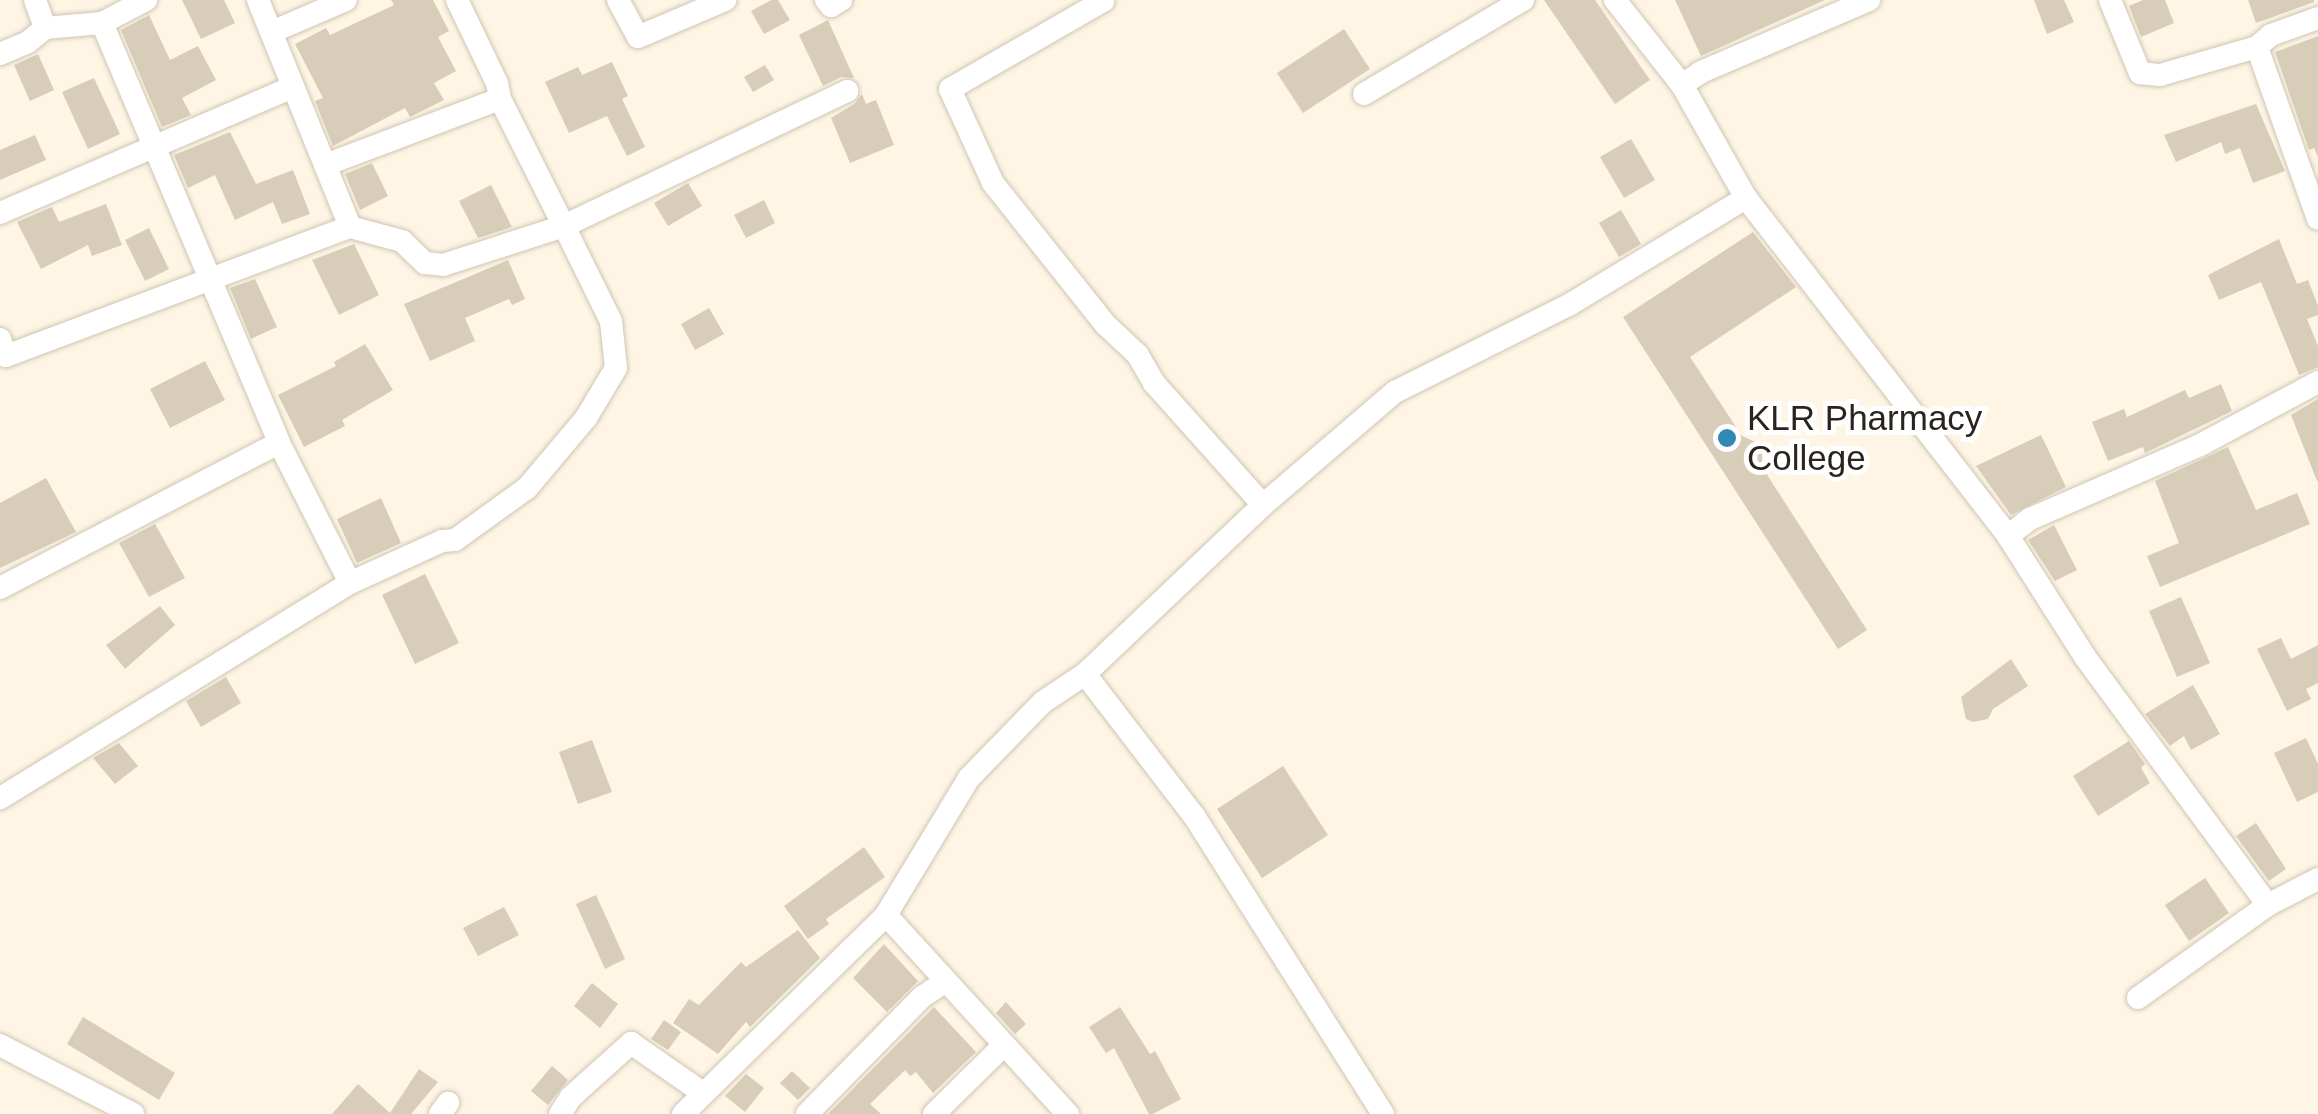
<!DOCTYPE html>
<style>
body{margin:0}
#map{position:relative;width:2318px;height:1114px;overflow:hidden;background:#fef5e5;font-family:Helvetica,sans-serif}
div>[style]{position:absolute}
.building>*{inset:0;background:#d8cdb9}
.roads{filter:drop-shadow(0 0 2px #d0c5b2) drop-shadow(0 0 2px #d0c5b2)}
.minor>*{height:22px;margin:-11px;padding:0 11px;transform-origin:11px;border-radius:11px;background:#fff}
.dots>*{width:28px;height:28px;translate:-50% -50%;box-sizing:border-box;border:5px solid #fff;border-radius:50%}
span{translate:-50% -50%;white-space:nowrap;text-align:center;line-height:1.15;-webkit-text-stroke:10px #fff;paint-order:stroke}
.poi-label{font-size:35px;color:#29251e}
.left{translate:0 -50%;text-align:left}
</style>
<div id="map">
<div class="building">
<div style="clip-path:polygon(182px 0,224px 0,235px 23px,201px 39px)"></div>
<div style="clip-path:polygon(391px 0,433px 0,449px 31px,438px 37px,456px 71px,434px 83px,444px 100px,410px 117px,405px 108px,333px 146px,315px 101px,323px 98px,295px 44px,326px 28px,330px 35px,394px 5px)"></div>
<div style="clip-path:polygon(771px 0,778px 0,790px 20px,764px 34px,751px 11px)"></div>
<div style="clip-path:polygon(1544px 0,1595px 0,1650px 80px,1615px 104px)"></div>
<div style="clip-path:polygon(1675px 0,1825px 0,1701px 56px)"></div>
<div style="clip-path:polygon(2034px 0,2064px 0,2074px 22px,2047px 34px)"></div>
<div style="clip-path:polygon(2143px 0,2165px 0,2174px 23px,2141px 37px,2129px 6px)"></div>
<div style="clip-path:polygon(2248px 0,2314px 0,2314px 2px,2256px 23px)"></div>
<div style="clip-path:polygon(149px 15px,170px 60px,198px 46px,216px 80px,182px 98px,191px 115px,162px 127px,121px 30px)"></div>
<div style="clip-path:polygon(828px 20px,854px 78px,841px 77px,823px 86px,799px 35px)"></div>
<div style="clip-path:polygon(1344px 29px,1370px 69px,1303px 113px,1277px 73px)"></div>
<div style="clip-path:polygon(2318px 36px,2318px 157px,2314px 148px,2309px 150px,2275px 52px)"></div>
<div style="clip-path:polygon(38px 54px,54px 90px,30px 101px,14px 65px)"></div>
<div style="clip-path:polygon(612px 62px,628px 96px,622px 99px,645px 147px,627px 156px,607px 116px,569px 133px,545px 82px,578px 67px,582px 75px)"></div>
<div style="clip-path:polygon(765px 65px,774px 80px,753px 92px,744px 77px)"></div>
<div style="clip-path:polygon(94px 78px,120px 134px,88px 149px,62px 92px)"></div>
<div style="clip-path:polygon(862px 94px,866px 104px,876px 100px,894px 145px,850px 163px,831px 118px,854px 104px)"></div>
<div style="clip-path:polygon(2256px 104px,2285px 171px,2253px 183px,2240px 148px,2225px 154px,2221px 142px,2176px 162px,2164px 135px)"></div>
<div style="clip-path:polygon(230px 132px,256px 184px,293px 170px,310px 214px,282px 224px,273px 202px,235px 220px,215px 175px,188px 188px,174px 155px)"></div>
<div style="clip-path:polygon(35px 135px,46px 160px,0 180px,0 150px)"></div>
<div style="clip-path:polygon(1631px 139px,1655px 180px,1624px 198px,1600px 157px)"></div>
<div style="clip-path:polygon(372px 163px,388px 196px,360px 210px,345px 174px)"></div>
<div style="clip-path:polygon(688px 183px,702px 206px,668px 226px,654px 203px)"></div>
<div style="clip-path:polygon(491px 185px,512px 227px,478px 238px,459px 201px)"></div>
<div style="clip-path:polygon(764px 200px,775px 223px,746px 238px,734px 215px)"></div>
<div style="clip-path:polygon(106px 204px,122px 245px,92px 256px,88px 245px,41px 269px,17px 222px,52px 207px,59px 222px)"></div>
<div style="clip-path:polygon(1621px 210px,1641px 244px,1619px 257px,1599px 223px)"></div>
<div style="clip-path:polygon(149px 228px,169px 269px,145px 281px,125px 240px)"></div>
<div style="clip-path:polygon(1753px 232px,1796px 287px,1690px 357px,1742px 436px,1762px 445px,1762px 467px,1867px 630px,1838px 649px,1623px 317px)"></div>
<div style="clip-path:polygon(2279px 239px,2297px 284px,2308px 280px,2318px 306px,2318px 315px,2307px 319px,2318px 346px,2318px 367px,2299px 375px,2261px 282px,2219px 300px,2208px 275px)"></div>
<div style="clip-path:polygon(354px 244px,379px 295px,339px 315px,312px 260px)"></div>
<div style="clip-path:polygon(508px 260px,525px 299px,512px 305px,509px 299px,465px 318px,475px 341px,430px 361px,404px 304px)"></div>
<div style="clip-path:polygon(255px 279px,277px 327px,251px 339px,230px 288px)"></div>
<div style="clip-path:polygon(709px 308px,724px 334px,695px 350px,681px 324px)"></div>
<div style="clip-path:polygon(365px 344px,393px 390px,342px 420px,345px 426px,304px 447px,278px 395px,336px 366px,334px 362px)"></div>
<div style="clip-path:polygon(205px 361px,225px 400px,170px 428px,150px 389px)"></div>
<div style="clip-path:polygon(2221px 384px,2232px 411px,2145px 453px,2143px 447px,2108px 461px,2092px 422px,2124px 409px,2127px 417px,2185px 390px,2189px 398px)"></div>
<div style="clip-path:polygon(2318px 399px,2318px 481px,2317px 481px,2291px 415px)"></div>
<div style="clip-path:polygon(2041px 435px,2066px 487px,2011px 515px,1976px 466px)"></div>
<div style="clip-path:polygon(2228px 447px,2256px 510px,2297px 493px,2310px 524px,2160px 587px,2147px 556px,2179px 543px,2155px 481px)"></div>
<div style="clip-path:polygon(46px 478px,76px 532px,0 568px,0 503px)"></div>
<div style="clip-path:polygon(381px 498px,401px 543px,357px 563px,337px 519px)"></div>
<div style="clip-path:polygon(155px 524px,185px 578px,149px 597px,119px 543px)"></div>
<div style="clip-path:polygon(2054px 525px,2077px 570px,2055px 581px,2028px 540px)"></div>
<div style="clip-path:polygon(425px 574px,459px 643px,415px 664px,382px 595px)"></div>
<div style="clip-path:polygon(2181px 597px,2210px 663px,2177px 677px,2149px 611px)"></div>
<div style="clip-path:polygon(160px 606px,175px 625px,125px 669px,106px 645px)"></div>
<div style="clip-path:polygon(2281px 638px,2291px 659px,2318px 645px,2318px 683px,2306px 689px,2311px 699px,2287px 711px,2257px 649px)"></div>
<div style="clip-path:polygon(2011px 659px,2028px 686px,1993px 709px,1988px 719px,1973px 722px,1966px 719px,1961px 697px)"></div>
<div style="clip-path:polygon(226px 677px,241px 703px,201px 727px,186px 701px)"></div>
<div style="clip-path:polygon(2193px 685px,2220px 734px,2191px 750px,2184px 736px,2170px 746px,2145px 714px)"></div>
<div style="clip-path:polygon(2306px 738px,2318px 764px,2318px 792px,2297px 802px,2274px 753px)"></div>
<div style="clip-path:polygon(592px 740px,612px 792px,578px 804px,559px 752px)"></div>
<div style="clip-path:polygon(2129px 741px,2145px 764px,2141px 768px,2150px 783px,2098px 816px,2073px 776px)"></div>
<div style="clip-path:polygon(119px 743px,138px 766px,115px 784px,93px 758px)"></div>
<div style="clip-path:polygon(1283px 766px,1328px 835px,1262px 878px,1217px 809px)"></div>
<div style="clip-path:polygon(2256px 823px,2286px 869px,2269px 881px,2236px 836px)"></div>
<div style="clip-path:polygon(864px 847px,885px 877px,826px 919px,829px 924px,808px 939px,784px 906px)"></div>
<div style="clip-path:polygon(2205px 878px,2229px 913px,2189px 941px,2165px 905px)"></div>
<div style="clip-path:polygon(596px 895px,625px 959px,605px 969px,576px 904px)"></div>
<div style="clip-path:polygon(504px 907px,519px 935px,478px 956px,463px 928px)"></div>
<div style="clip-path:polygon(798px 930px,820px 958px,750px 1027px,746px 1022px,718px 1054px,673px 1023px,689px 999px,699px 1005px,741px 962px,746px 967px)"></div>
<div style="clip-path:polygon(884px 944px,918px 981px,887px 1012px,853px 978px)"></div>
<div style="clip-path:polygon(592px 983px,618px 1004px,600px 1028px,574px 1006px)"></div>
<div style="clip-path:polygon(1006px 1002px,1026px 1024px,1015px 1034px,996px 1013px)"></div>
<div style="clip-path:polygon(934px 1007px,976px 1052px,933px 1093px,916px 1072px,910px 1076px,905px 1070px,870px 1104px,881px 1114px,828px 1114px)"></div>
<div style="clip-path:polygon(1120px 1007px,1150px 1054px,1155px 1051px,1181px 1099px,1153px 1114px,1149px 1114px,1114px 1048px,1106px 1053px,1089px 1027px)"></div>
<div style="clip-path:polygon(83px 1017px,175px 1073px,159px 1100px,67px 1044px)"></div>
<div style="clip-path:polygon(664px 1020px,681px 1032px,668px 1050px,651px 1039px)"></div>
<div style="clip-path:polygon(552px 1066px,568px 1080px,548px 1105px,531px 1091px)"></div>
<div style="clip-path:polygon(419px 1069px,438px 1082px,411px 1114px,332px 1114px,358px 1084px,390px 1113px)"></div>
<div style="clip-path:polygon(792px 1071px,810px 1088px,798px 1100px,780px 1083px)"></div>
<div style="clip-path:polygon(746px 1074px,764px 1088px,745px 1112px,725px 1096px)"></div>
</div>
<div class="roads">
<div class="minor">
<div style="left:35px;top:0;width:30px;rotate:70deg"></div>
<div style="left:258px;top:0;width:245px;rotate:67.9deg"></div>
<div style="left:457px;top:0;width:92px;rotate:64.3deg"></div>
<div style="left:497px;top:83px;width:16px;rotate:79deg"></div>
<div style="left:500px;top:99px;width:142px;rotate:63.3deg"></div>
<div style="left:564px;top:226px;width:314px;rotate:-25.5deg"></div>
<div style="left:618px;top:0;width:42px;rotate:61.6deg"></div>
<div style="left:638px;top:37px;width:95px;rotate:-23deg"></div>
<div style="left:826px;top:0;width:8px;rotate:50deg"></div>
<div style="left:831px;top:6px;width:12px;rotate:-31deg"></div>
<div style="left:1615px;top:0;width:108px;rotate:51.8deg"></div>
<div style="left:1682px;top:85px;width:130px;rotate:60.5deg"></div>
<div style="left:2110px;top:0;width:79px;rotate:67.7deg"></div>
<div style="left:2140px;top:73px;width:20px;rotate:6deg"></div>
<div style="left:2160px;top:75px;width:101px;rotate:-16.1deg"></div>
<div style="left:2257px;top:47px;width:18px;rotate:-41deg"></div>
<div style="left:2271px;top:35px;width:50px;rotate:-19.9deg"></div>
<div style="left:102px;top:23px;width:456px;rotate:67.1deg"></div>
<div style="left:279px;top:443px;width:157px;rotate:63.1deg"></div>
<div style="left:274px;top:31px;width:78px;rotate:-23.3deg"></div>
<div style="left:2257px;top:47px;width:182px;rotate:70.5deg"></div>
<div style="left:0;top:54px;width:30px;rotate:-23deg"></div>
<div style="left:28px;top:42px;width:22px;rotate:-39deg"></div>
<div style="left:45px;top:28px;width:57px;rotate:-5deg"></div>
<div style="left:102px;top:23px;width:50px;rotate:-27.6deg"></div>
<div style="left:1682px;top:85px;width:23px;rotate:-34deg"></div>
<div style="left:1701px;top:72px;width:183px;rotate:-23.2deg"></div>
<div style="left:1364px;top:94px;width:185px;rotate:-30.6deg"></div>
<div style="left:325px;top:165px;width:187px;rotate:-20.7deg"></div>
<div style="left:0;top:213px;width:319px;rotate:-23.3deg"></div>
<div style="left:0;top:339px;width:18px;rotate:71deg"></div>
<div style="left:6px;top:356px;width:367px;rotate:-20.6deg"></div>
<div style="left:350px;top:227px;width:54px;rotate:15.1deg"></div>
<div style="left:402px;top:241px;width:32px;rotate:44deg"></div>
<div style="left:425px;top:263px;width:18px;rotate:6deg"></div>
<div style="left:443px;top:265px;width:127px;rotate:-17.9deg"></div>
<div style="left:564px;top:226px;width:106px;rotate:63.7deg"></div>
<div style="left:611px;top:321px;width:47px;rotate:83.9deg"></div>
<div style="left:616px;top:368px;width:58px;rotate:121deg"></div>
<div style="left:586px;top:418px;width:92px;rotate:130.1deg"></div>
<div style="left:527px;top:488px;width:89px;rotate:144.2deg"></div>
<div style="left:455px;top:540px;width:13px;rotate:176deg"></div>
<div style="left:442px;top:541px;width:101px;rotate:155.5deg"></div>
<div style="left:350px;top:583px;width:411px;rotate:148.4deg"></div>
<div style="left:1263px;top:505px;width:174px;rotate:-40.6deg"></div>
<div style="left:1395px;top:392px;width:195px;rotate:-26.6deg"></div>
<div style="left:1569px;top:305px;width:207px;rotate:-31.2deg"></div>
<div style="left:1746px;top:198px;width:428px;rotate:52.2deg"></div>
<div style="left:2008px;top:536px;width:143px;rotate:57.5deg"></div>
<div style="left:2085px;top:657px;width:308px;rotate:53.6deg"></div>
<div style="left:2008px;top:536px;width:28px;rotate:-38deg"></div>
<div style="left:2030px;top:519px;width:185px;rotate:-23.5deg"></div>
<div style="left:2200px;top:445px;width:134px;rotate:-28.1deg"></div>
<div style="left:0;top:588px;width:314px;rotate:-27.5deg"></div>
<div style="left:1085px;top:674px;width:179px;rotate:52.5deg"></div>
<div style="left:1194px;top:816px;width:353px;rotate:57.6deg"></div>
<div style="left:886px;top:915px;width:270px;rotate:47.6deg"></div>
<div style="left:2138px;top:998px;width:160px;rotate:-35.6deg"></div>
<div style="left:2268px;top:905px;width:56px;rotate:-27.5deg"></div>
<div style="left:0;top:1045px;width:150px;rotate:27.4deg"></div>
<div style="left:440px;top:1114px;width:14px;rotate:-54deg"></div>
<div style="left:560px;top:1114px;width:20px;rotate:-57deg"></div>
<div style="left:571px;top:1097px;width:81px;rotate:-42deg"></div>
<div style="left:631px;top:1043px;width:88px;rotate:34.8deg"></div>
<div style="left:683px;top:1114px;width:284px;rotate:-44.4deg"></div>
<div style="left:886px;top:915px;width:160px;rotate:-58.8deg"></div>
<div style="left:969px;top:778px;width:106px;rotate:-45.8deg"></div>
<div style="left:1043px;top:702px;width:50px;rotate:-33.7deg"></div>
<div style="left:1085px;top:674px;width:245px;rotate:-43.5deg"></div>
<div style="left:1263px;top:505px;width:164px;rotate:-131.8deg"></div>
<div style="left:1154px;top:383px;width:32px;rotate:-120deg"></div>
<div style="left:1138px;top:355px;width:45px;rotate:-136.8deg"></div>
<div style="left:1105px;top:324px;width:180px;rotate:-128.5deg"></div>
<div style="left:993px;top:183px;width:103px;rotate:-114.6deg"></div>
<div style="left:950px;top:89px;width:177px;rotate:-29.9deg"></div>
<div style="left:807px;top:1114px;width:164px;rotate:-45.5deg"></div>
<div style="left:922px;top:997px;width:27px;rotate:-34deg"></div>
<div style="left:934px;top:1114px;width:97px;rotate:-44.6deg"></div>
</div>
</div>
<div class="dots">
<div style="left:1727px;top:438px;background:#3188b7"></div>
</div>
<div class="poi-label">
<span class="left" style="left:1747px;top:438px">KLR Pharmacy<br>College</span>
</div>
</div>
